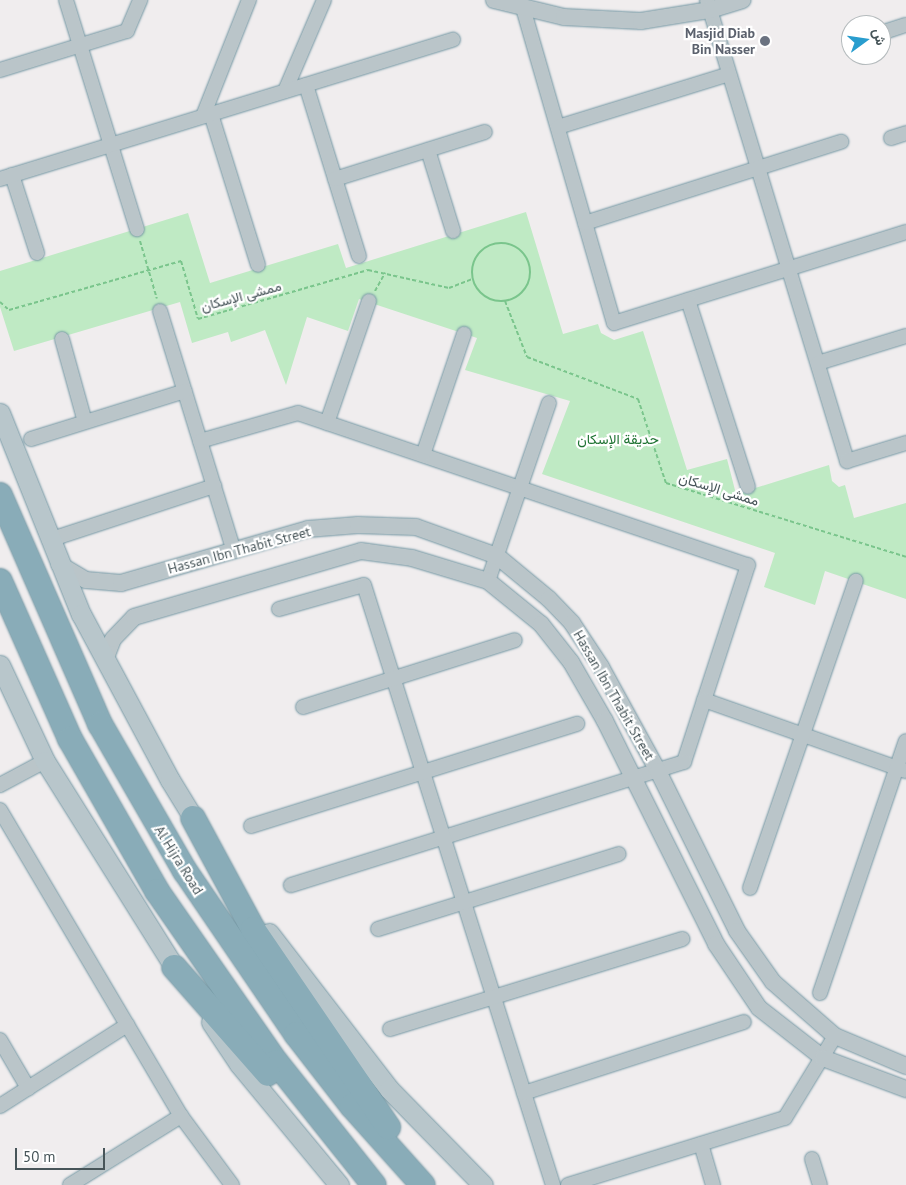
<!DOCTYPE html>
<meta charset="utf-8">
<style>
body{margin:0}
#map{position:relative;width:906px;height:1185px;overflow:hidden;background:#f0edee;font-family:"PT Sans",Vazirmatn,sans-serif}
div>[style]{position:absolute}
.green>*{inset:0;background:#bfeac4}
.path>*{height:2px;margin-top:-1px;transform-origin:0;background:repeating-linear-gradient(90deg,#7ac58c 0 4px,transparent 0 6.5px)}
.path>.ring{margin:-1px;padding:0;box-sizing:content-box;background:none;border:2px solid #7ac58c;border-radius:50%}
.roads{filter:drop-shadow(0 0 1px #7598a4) drop-shadow(0 0 1px #7598a4)}
.minor>*{height:14px;margin:-7px;padding:0 7px;transform-origin:7px;border-radius:7px;background:#bac5c9}
.tertiary>*{height:16px;margin:-8px;padding:0 8px;transform-origin:8px;border-radius:8px;background:#bac5c9}
.secondary>*{height:19px;margin:-9.5px;padding:0 9.5px;transform-origin:9.5px;border-radius:9.5px;background:#b8c6cb}
.motorway>*{height:24px;margin:-12px;padding:0 12px;transform-origin:12px;border-radius:12px;background:#89acb8}
.dots>*{width:14px;height:14px;translate:-50% -50%;box-sizing:border-box;border:2px solid #fff;border-radius:50%}
span{translate:-50% -50%;white-space:nowrap;text-align:center;line-height:1.15;-webkit-text-stroke:4.5px #fff;paint-order:stroke}
.worship-label{font-size:14px;color:#5b616d;font-weight:700}
.right{translate:-100% -50%;text-align:right}
.street-label{font-size:14px;color:#475559}
.park-label{font-size:14px;color:#1f7333}
.north{position:absolute;left:841px;top:15px;width:50px;height:50px;box-sizing:border-box;background:#fff;border:1px solid #b5bbbd;border-radius:50%;rotate:76deg;font-size:14px;font-weight:700;line-height:20px;text-align:center;color:#475559}
.north::after{content:'';display:block;margin:auto;width:18px;height:22px;background:#299dce;clip-path:polygon(50% 0,100% 100%,50% 72%,0 100%)}
.scale{position:absolute;left:15px;top:1148px;width:90px;height:22px;box-sizing:border-box;border:2px solid #475559;border-top:0;padding-left:6px;font-size:15px;line-height:18px;white-space:nowrap;color:#475559;-webkit-text-stroke:4px #fff;paint-order:stroke}
</style>
<div id="map">
<div class="green">
<div style="clip-path:polygon(526px 212px,563px 334px,598px 324px,601px 333px,614px 340px,643px 331px,687px 470px,727px 459px,736px 494px,829px 465px,832px 481px,839px 487px,845px 485px,854px 518px,906px 503px,906px 599px,825px 571px,815px 605px,764px 587px,775px 553px,542px 474px,570px 401px,465px 370px,477px 338px,359px 299px,348px 331px,307px 317px,286px 385px,265px 330px,231px 342px,228px 332px,192px 343px,180px 302px,14px 351px,0 307px,0 271px,188px 213px,210px 283px,338px 244px,346px 268px)"></div>
</div>
<div class="path">
<div style="left:140px;top:241px;width:60px;rotate:73.7deg"></div>
<div class="ring" style="left:472px;top:243px;width:56px;height:56px"></div>
<div style="left:375px;top:291px;width:21px;rotate:-61deg"></div>
<div style="left:505px;top:301px;width:60px;rotate:68.6deg"></div>
<div style="left:527px;top:357px;width:119px;rotate:20.7deg"></div>
<div style="left:638px;top:399px;width:89px;rotate:71.6deg"></div>
<div style="left:666px;top:483px;width:251px;rotate:17.1deg"></div>
<div style="left:0;top:302px;width:12px;rotate:42deg"></div>
<div style="left:9px;top:310px;width:179px;rotate:-15.9deg"></div>
<div style="left:181px;top:261px;width:60px;rotate:73.7deg"></div>
<div style="left:198px;top:319px;width:177px;rotate:-16.1deg"></div>
<div style="left:368px;top:270px;width:83px;rotate:12.5deg"></div>
<div style="left:449px;top:288px;width:26px;rotate:-21deg"></div>
</div>
<div class="roads">
<div class="minor">
<div style="left:66px;top:0;width:240px;rotate:72.8deg"></div>
<div style="left:707px;top:0;width:482px;rotate:73.1deg"></div>
<div style="left:847px;top:461px;width:62px;rotate:-17deg"></div>
<div style="left:523px;top:8px;width:328px;rotate:73.9deg"></div>
<div style="left:614px;top:323px;width:306px;rotate:-17.3deg"></div>
<div style="left:881px;top:33px;width:26px;rotate:-18deg"></div>
<div style="left:0;top:70px;width:133px;rotate:-17.1deg"></div>
<div style="left:127px;top:31px;width:34px;rotate:-67deg"></div>
<div style="left:306px;top:85px;width:179px;rotate:72.8deg"></div>
<div style="left:285px;top:91px;width:99px;rotate:-66.8deg"></div>
<div style="left:211px;top:114px;width:158px;rotate:72.7deg"></div>
<div style="left:203px;top:116px;width:125px;rotate:-68.4deg"></div>
<div style="left:558px;top:127px;width:179px;rotate:-17.2deg"></div>
<div style="left:891px;top:138px;width:16px;rotate:-18deg"></div>
<div style="left:428px;top:150px;width:85px;rotate:72.8deg"></div>
<div style="left:12px;top:175px;width:82px;rotate:72.2deg"></div>
<div style="left:0;top:179px;width:474px;rotate:-17.1deg"></div>
<div style="left:335px;top:179px;width:157px;rotate:-17.4deg"></div>
<div style="left:585px;top:223px;width:269px;rotate:-17.6deg"></div>
<div style="left:688px;top:300px;width:196px;rotate:72.2deg"></div>
<div style="left:160px;top:311px;width:251px;rotate:72.9deg"></div>
<div style="left:62px;top:339px;width:86px;rotate:74.5deg"></div>
<div style="left:818px;top:363px;width:92px;rotate:-17.1deg"></div>
<div style="left:327px;top:423px;width:129px;rotate:-71deg"></div>
<div style="left:31px;top:439px;width:161px;rotate:-17.3deg"></div>
<div style="left:200px;top:441px;width:102px;rotate:-15.9deg"></div>
<div style="left:298px;top:413px;width:475px;rotate:18.7deg"></div>
<div style="left:748px;top:565px;width:207px;rotate:108deg"></div>
<div style="left:684px;top:762px;width:412px;rotate:162.6deg"></div>
<div style="left:423px;top:455px;width:128px;rotate:-71.3deg"></div>
<div style="left:49px;top:540px;width:174px;rotate:-18.1deg"></div>
<div style="left:488px;top:581px;width:188px;rotate:-71.1deg"></div>
<div style="left:279px;top:609px;width:88px;rotate:-15.8deg"></div>
<div style="left:364px;top:585px;width:629px;rotate:72.52deg"></div>
<div style="left:704px;top:700px;width:214px;rotate:19.4deg"></div>
<div style="left:303px;top:707px;width:222px;rotate:-17.5deg"></div>
<div style="left:0;top:785px;width:51px;rotate:-28.1deg"></div>
<div style="left:0;top:810px;width:356px;rotate:59.4deg"></div>
<div style="left:181px;top:1116px;width:86px;rotate:53.5deg"></div>
<div style="left:251px;top:826px;width:342px;rotate:-17.4deg"></div>
<div style="left:750px;top:888px;width:325px;rotate:-71deg"></div>
<div style="left:378px;top:929px;width:252px;rotate:-17.3deg"></div>
<div style="left:820px;top:993px;width:266px;rotate:-71.2deg"></div>
<div style="left:390px;top:1029px;width:306px;rotate:-17.1deg"></div>
<div style="left:0;top:1040px;width:56px;rotate:59.7deg"></div>
<div style="left:524px;top:1093px;width:231px;rotate:-17.9deg"></div>
<div style="left:0;top:1106px;width:151px;rotate:-32.5deg"></div>
<div style="left:701px;top:1144px;width:43px;rotate:73.7deg"></div>
<div style="left:812px;top:1159px;width:27px;rotate:73deg"></div>
<div style="left:70px;top:1185px;width:131px;rotate:-31.9deg"></div>
<div style="left:568px;top:1185px;width:227px;rotate:-17.2deg"></div>
<div style="left:785px;top:1118px;width:96px;rotate:-58.6deg"></div>
</div>
<div class="tertiary">
<div style="left:494px;top:0;width:72px;rotate:13.7deg"></div>
<div style="left:564px;top:17px;width:77px;rotate:3deg"></div>
<div style="left:641px;top:21px;width:70px;rotate:-9.1deg"></div>
<div style="left:710px;top:10px;width:34px;rotate:-17deg"></div>
<div style="left:59px;top:564px;width:31px;rotate:31deg"></div>
<div style="left:86px;top:580px;width:35px;rotate:5deg"></div>
<div style="left:121px;top:583px;width:195px;rotate:-16.1deg"></div>
<div style="left:308px;top:529px;width:50px;rotate:-4.6deg"></div>
<div style="left:358px;top:525px;width:58px;rotate:2deg"></div>
<div style="left:416px;top:527px;width:86px;rotate:19.7deg"></div>
<div style="left:497px;top:556px;width:67px;rotate:39.6deg"></div>
<div style="left:549px;top:599px;width:33px;rotate:46deg"></div>
<div style="left:572px;top:623px;width:53px;rotate:56.6deg"></div>
<div style="left:601px;top:667px;width:119px;rotate:61.3deg"></div>
<div style="left:658px;top:771px;width:178px;rotate:63.7deg"></div>
<div style="left:737px;top:931px;width:62px;rotate:54.8deg"></div>
<div style="left:773px;top:982px;width:82px;rotate:41.1deg"></div>
<div style="left:835px;top:1036px;width:77px;rotate:22.9deg"></div>
<div style="left:105px;top:660px;width:22px;rotate:-69deg"></div>
<div style="left:113px;top:639px;width:30px;rotate:-46deg"></div>
<div style="left:134px;top:617px;width:236px;rotate:-16.2deg"></div>
<div style="left:361px;top:551px;width:51px;rotate:7.8deg"></div>
<div style="left:412px;top:558px;width:79px;rotate:16.8deg"></div>
<div style="left:488px;top:581px;width:68px;rotate:39.1deg"></div>
<div style="left:541px;top:624px;width:48px;rotate:51.7deg"></div>
<div style="left:571px;top:662px;width:68px;rotate:60deg"></div>
<div style="left:605px;top:721px;width:249px;rotate:63.5deg"></div>
<div style="left:716px;top:944px;width:77px;rotate:56.1deg"></div>
<div style="left:759px;top:1008px;width:81px;rotate:38deg"></div>
<div style="left:823px;top:1058px;width:89px;rotate:20.5deg"></div>
</div>
<div class="secondary">
<div style="left:0;top:413px;width:217px;rotate:68.1deg"></div>
<div style="left:81px;top:614px;width:188px;rotate:61.8deg"></div>
<div style="left:170px;top:780px;width:57px;rotate:58.5deg"></div>
<div style="left:0;top:665px;width:106px;rotate:64.9deg"></div>
<div style="left:45px;top:761px;width:257px;rotate:57.9deg"></div>
<div style="left:269px;top:933px;width:197px;rotate:52.4deg"></div>
<div style="left:389px;top:1089px;width:134px;rotate:45.6deg"></div>
<div style="left:211px;top:1022px;width:50px;rotate:56.3deg"></div>
<div style="left:239px;top:1064px;width:157px;rotate:50.4deg"></div>
</div>
<div class="motorway">
<div style="left:0;top:495px;width:250px;rotate:66.4deg"></div>
<div style="left:100px;top:724px;width:170px;rotate:60deg"></div>
<div style="left:185px;top:871px;width:197px;rotate:55.7deg"></div>
<div style="left:296px;top:1034px;width:91px;rotate:52.1deg"></div>
<div style="left:352px;top:1106px;width:106px;rotate:48.1deg"></div>
<div style="left:0;top:581px;width:173px;rotate:66.1deg"></div>
<div style="left:70px;top:739px;width:175px;rotate:60.2deg"></div>
<div style="left:157px;top:891px;width:208px;rotate:55.2deg"></div>
<div style="left:276px;top:1062px;width:157px;rotate:51.5deg"></div>
<div style="left:193px;top:818px;width:126px;rotate:61.6deg"></div>
<div style="left:253px;top:929px;width:240px;rotate:55.7deg"></div>
<div style="left:174px;top:967px;width:142px;rotate:48.7deg"></div>
</div>
</div>
<div class="dots">
<div style="left:765px;top:41px;background:#6b7280"></div>
</div>
<div class="worship-label">
<span class="right" style="left:755px;top:41px">Masjid Diab<br>Bin Nasser</span>
</div>
<div class="street-label">
<span style="left:241px;top:296px;rotate:-15deg">ممشى الإسكان</span>
<span style="left:719px;top:489px;rotate:17deg">ممشى الإسكان</span>
<span style="left:239px;top:550px;rotate:-15deg">Hassan Ibn Thabit Street</span>
<span style="left:614px;top:695px;rotate:60deg">Hassan Ibn Thabit Street</span>
<span style="left:179px;top:860px;rotate:58deg">Al Hijra Road</span>
</div>
<div class="park-label">
<span style="left:618px;top:439px">حديقة الإسكان</span>
</div>
<div class="north">ش</div>
<div class="scale">50 m</div>
</div>
